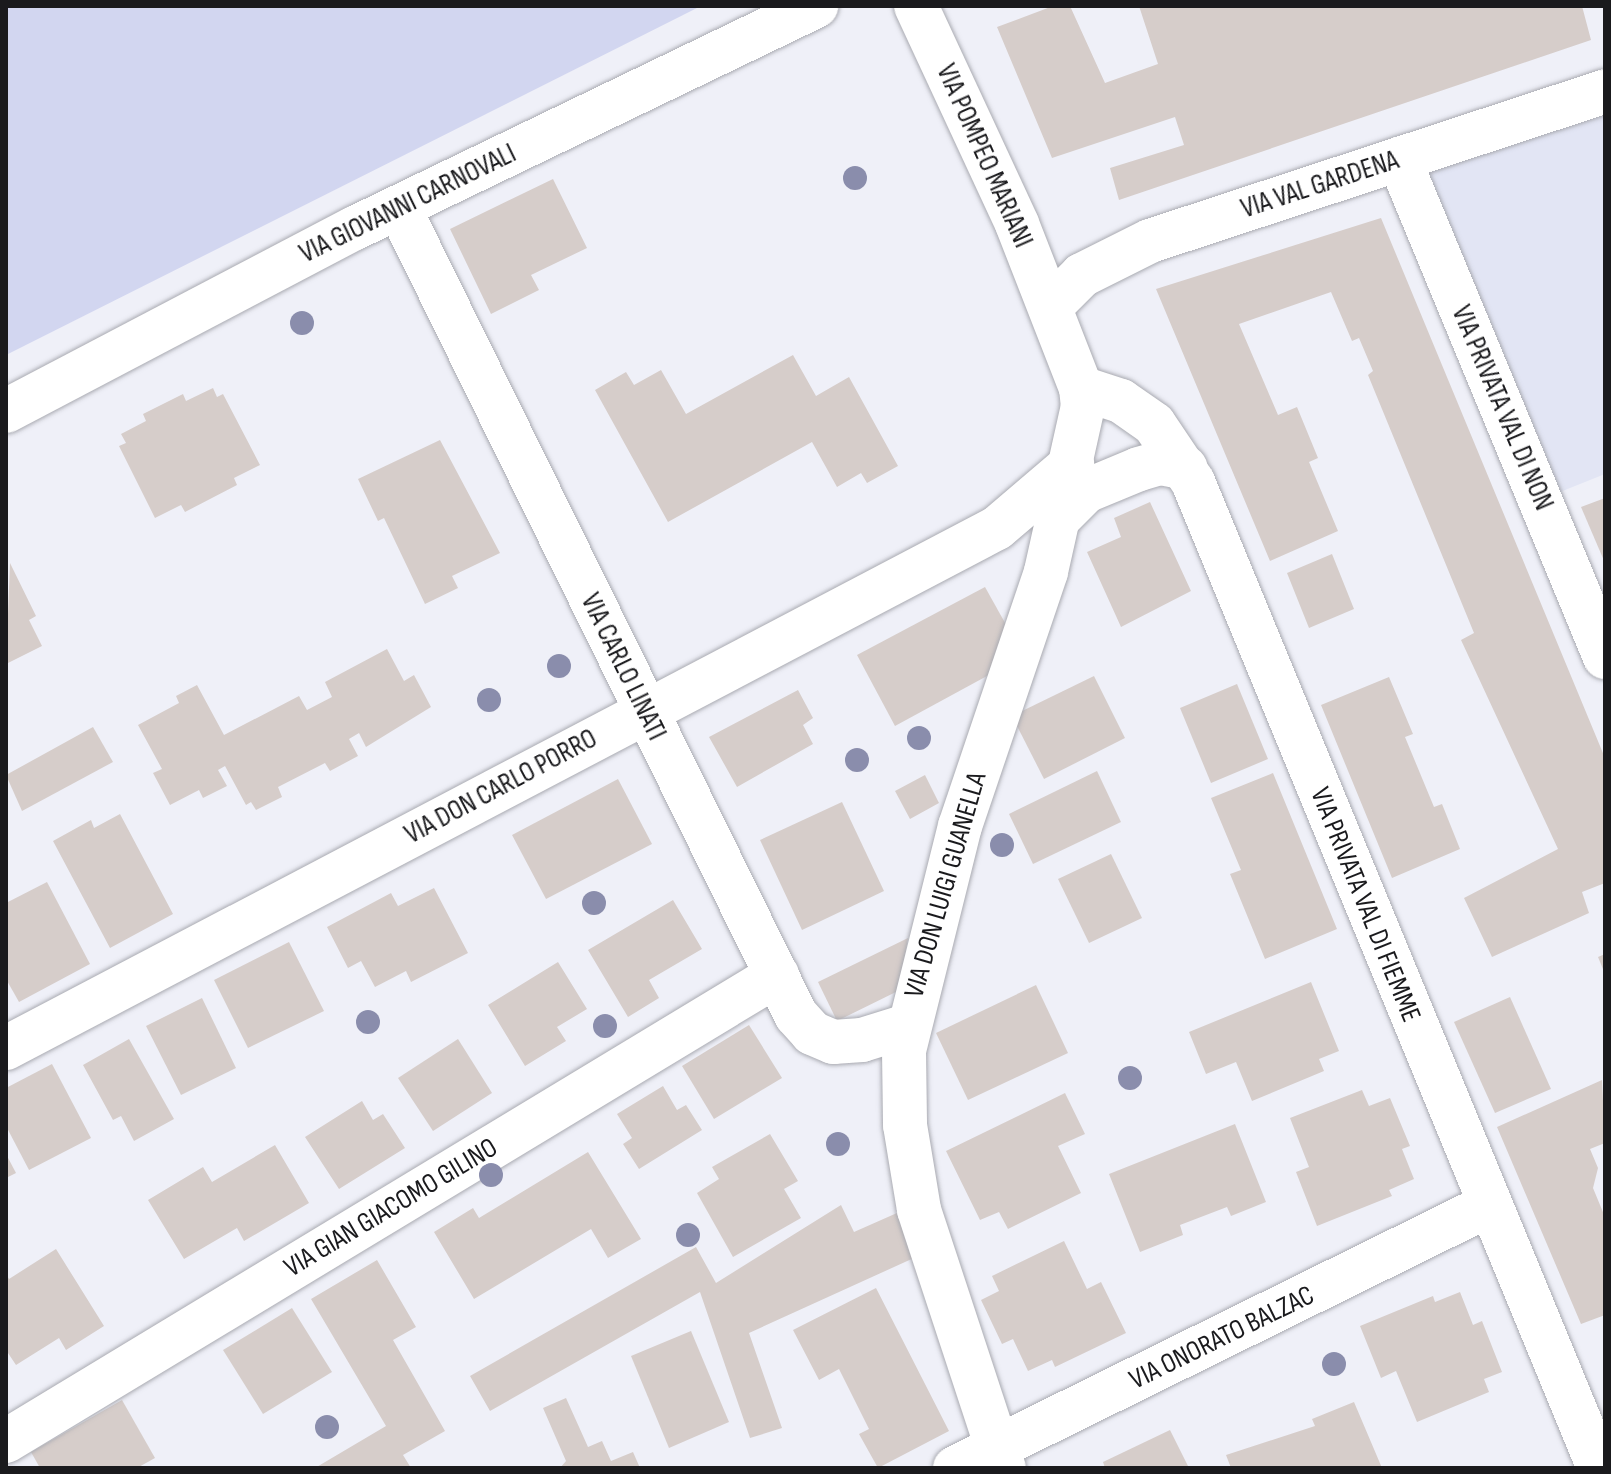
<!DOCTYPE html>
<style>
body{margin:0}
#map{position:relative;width:1611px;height:1474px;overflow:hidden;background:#eff0f8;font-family:"Sofia Sans Condensed",sans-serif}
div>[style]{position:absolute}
.built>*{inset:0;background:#e2e5f4}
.green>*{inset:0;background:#d2d6f0}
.building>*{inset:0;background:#d6cdca}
.roads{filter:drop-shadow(0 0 2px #a9aab1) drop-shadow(0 0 2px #a9aab1)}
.street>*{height:44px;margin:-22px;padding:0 22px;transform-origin:22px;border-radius:22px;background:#fff}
.trees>*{width:24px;height:24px;margin:-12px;border-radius:50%;background:#8a8dac}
span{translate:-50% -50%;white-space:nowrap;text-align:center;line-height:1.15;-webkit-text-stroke:7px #fff;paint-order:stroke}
.street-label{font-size:28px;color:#1a1a1d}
.frame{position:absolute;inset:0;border:8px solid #1a1a1d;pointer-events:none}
</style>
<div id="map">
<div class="built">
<div style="clip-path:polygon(1605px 91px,1605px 474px,1540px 500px,1399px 159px)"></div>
</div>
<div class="green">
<div style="clip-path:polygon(6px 6px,701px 6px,6px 355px)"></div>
</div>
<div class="building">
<div style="clip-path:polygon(1053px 6px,1070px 6px,1105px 83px,1158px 64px,1139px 6px,1582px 6px,1591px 40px,1119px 200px,1110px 168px,1184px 145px,1175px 117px,1052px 158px,997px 27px)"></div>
<div style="clip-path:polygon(553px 179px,587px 248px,531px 275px,539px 290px,491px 314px,450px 229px)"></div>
<div style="clip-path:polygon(1381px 218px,1605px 758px,1605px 883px,1582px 892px,1589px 913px,1492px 957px,1464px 898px,1558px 849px,1461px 640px,1474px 633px,1368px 375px,1373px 371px,1359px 338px,1352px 341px,1331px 292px,1239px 324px,1278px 415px,1297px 407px,1318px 458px,1309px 462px,1338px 531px,1270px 561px,1156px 289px)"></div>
<div style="clip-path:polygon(793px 355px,816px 396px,849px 377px,898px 466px,867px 483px,861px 473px,837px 487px,812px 442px,668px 522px,595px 390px,626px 372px,634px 385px,661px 370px,686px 414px)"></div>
<div style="clip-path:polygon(213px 388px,217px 397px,223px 394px,260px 465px,234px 478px,237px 485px,185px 512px,181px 505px,155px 518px,119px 446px,126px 443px,121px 434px,146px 421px,143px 414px,183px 394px,186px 401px)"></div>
<div style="clip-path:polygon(440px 440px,500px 553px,452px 576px,458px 588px,425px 604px,384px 518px,378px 521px,358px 479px)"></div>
<div style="clip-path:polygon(1605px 498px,1605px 563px,1581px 507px)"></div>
<div style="clip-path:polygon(1150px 502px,1191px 591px,1121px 627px,1087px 552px,1121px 537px,1114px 518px)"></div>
<div style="clip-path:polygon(1332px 554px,1354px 609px,1309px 628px,1287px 573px)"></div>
<div style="clip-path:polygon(10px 563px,36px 616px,29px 620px,42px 646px,6px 664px)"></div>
<div style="clip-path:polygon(985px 587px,1009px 630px,998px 670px,895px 726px,857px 655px)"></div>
<div style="clip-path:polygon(387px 649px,404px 681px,414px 675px,431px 707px,366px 747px,359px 733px,349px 739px,358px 756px,330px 771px,325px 763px,278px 787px,282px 797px,256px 810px,251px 802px,246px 805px,225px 766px,218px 770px,227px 786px,203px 798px,199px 790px,170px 805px,153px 773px,162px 769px,138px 725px,179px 703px,176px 696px,197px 685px,224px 735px,299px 696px,307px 710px,332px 697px,325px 682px)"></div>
<div style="clip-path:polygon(1094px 676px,1125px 738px,1044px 779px,1012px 716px)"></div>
<div style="clip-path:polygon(1389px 677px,1413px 734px,1405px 737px,1434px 807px,1442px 804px,1460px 849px,1392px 878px,1321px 705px)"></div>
<div style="clip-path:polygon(1237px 684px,1268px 759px,1211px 783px,1180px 708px)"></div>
<div style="clip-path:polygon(798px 690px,813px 718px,803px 725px,813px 744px,737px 787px,709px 737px)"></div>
<div style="clip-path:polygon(93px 727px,113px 762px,22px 811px,6px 775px)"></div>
<div style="clip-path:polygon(1097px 771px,1121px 822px,1033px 864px,1009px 814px)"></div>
<div style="clip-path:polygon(1273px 773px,1337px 929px,1265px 959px,1230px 874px,1241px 870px,1211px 798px)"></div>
<div style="clip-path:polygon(925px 775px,939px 803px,910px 819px,895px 791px)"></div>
<div style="clip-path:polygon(618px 779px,652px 844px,546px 899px,512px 835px)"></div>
<div style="clip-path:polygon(842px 802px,884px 891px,802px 930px,760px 840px)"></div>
<div style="clip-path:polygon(120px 814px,173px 914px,110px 948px,53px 841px,91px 820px,94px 828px)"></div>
<div style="clip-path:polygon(1111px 854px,1142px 918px,1089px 943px,1058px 879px)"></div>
<div style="clip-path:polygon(47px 882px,90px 964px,19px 1002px,6px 979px,6px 903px)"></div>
<div style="clip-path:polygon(434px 888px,468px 953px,411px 982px,406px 971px,375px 987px,361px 961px,348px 968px,327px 927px,391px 893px,398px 906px)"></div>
<div style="clip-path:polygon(673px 900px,702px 949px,649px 980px,659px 998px,628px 1017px,588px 950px)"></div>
<div style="clip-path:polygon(908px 938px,900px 990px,837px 1021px,818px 982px)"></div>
<div style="clip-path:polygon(289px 942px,324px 1011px,248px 1048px,214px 980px)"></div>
<div style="clip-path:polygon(1605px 954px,1605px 974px,1598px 957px)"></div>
<div style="clip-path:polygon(558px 962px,587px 1009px,557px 1027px,566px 1041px,525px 1066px,488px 1005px)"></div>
<div style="clip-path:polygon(1311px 982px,1339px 1051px,1319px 1059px,1324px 1071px,1252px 1101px,1236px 1062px,1206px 1074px,1189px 1032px)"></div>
<div style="clip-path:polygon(1036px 985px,1068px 1053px,968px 1100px,936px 1033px)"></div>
<div style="clip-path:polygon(1510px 997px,1551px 1089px,1495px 1113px,1454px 1022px)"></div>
<div style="clip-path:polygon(202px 998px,236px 1068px,181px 1095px,146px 1026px)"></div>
<div style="clip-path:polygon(749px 1025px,782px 1078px,714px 1119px,682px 1066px)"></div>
<div style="clip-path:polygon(129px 1039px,174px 1119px,134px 1141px,121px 1116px,113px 1120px,83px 1065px)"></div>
<div style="clip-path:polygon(458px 1039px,492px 1093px,433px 1131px,398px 1078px)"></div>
<div style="clip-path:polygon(52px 1064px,91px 1138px,29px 1170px,6px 1126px,6px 1088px)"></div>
<div style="clip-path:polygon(1602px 1080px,1605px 1143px,1590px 1149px,1598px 1168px,1593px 1188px,1605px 1217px,1605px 1315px,1581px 1324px,1497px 1127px)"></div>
<div style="clip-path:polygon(663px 1086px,677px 1110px,686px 1105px,702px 1130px,639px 1169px,623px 1144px,632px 1138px,617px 1114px)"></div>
<div style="clip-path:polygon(1362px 1090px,1369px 1106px,1390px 1098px,1410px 1146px,1402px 1149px,1414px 1179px,1389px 1190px,1392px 1196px,1317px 1226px,1296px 1172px,1309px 1167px,1290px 1118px)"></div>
<div style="clip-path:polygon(1065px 1093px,1085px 1134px,1058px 1146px,1081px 1193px,1008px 1229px,999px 1212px,980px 1220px,946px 1151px)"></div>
<div style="clip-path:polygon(362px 1101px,373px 1120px,383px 1114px,405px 1148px,339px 1189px,305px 1137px)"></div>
<div style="clip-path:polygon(1235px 1124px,1266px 1202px,1231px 1216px,1227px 1207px,1180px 1225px,1183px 1235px,1140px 1252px,1109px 1174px)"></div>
<div style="clip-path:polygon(770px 1134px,798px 1181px,784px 1189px,801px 1218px,733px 1257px,697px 1193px,719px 1179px,712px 1167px)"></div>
<div style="clip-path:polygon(275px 1145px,309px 1203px,244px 1241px,237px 1228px,184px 1259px,148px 1200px,203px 1167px,212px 1182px)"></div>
<div style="clip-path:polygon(588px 1152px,641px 1239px,608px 1258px,591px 1229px,474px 1299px,434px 1232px,473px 1208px,479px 1218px)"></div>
<div style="clip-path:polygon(6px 1154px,16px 1173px,6px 1178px)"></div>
<div style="clip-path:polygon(841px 1205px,854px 1232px,906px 1209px,916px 1257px,749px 1333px,782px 1428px,750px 1438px,700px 1292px,490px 1411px,470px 1376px,696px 1247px,716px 1283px)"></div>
<div style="clip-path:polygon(1064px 1241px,1087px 1289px,1101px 1282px,1126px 1333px,1055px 1367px,1052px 1360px,1028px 1371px,1013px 1339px,1002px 1344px,981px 1300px,999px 1291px,992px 1276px)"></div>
<div style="clip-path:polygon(56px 1249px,104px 1326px,66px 1350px,59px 1338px,16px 1365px,6px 1350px,6px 1274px,9px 1279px)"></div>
<div style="clip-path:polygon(377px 1260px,416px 1327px,393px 1340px,445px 1431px,403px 1455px,411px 1468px,315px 1468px,386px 1426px,311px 1299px)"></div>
<div style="clip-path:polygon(876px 1288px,949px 1431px,878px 1468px,859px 1434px,869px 1429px,839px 1369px,819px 1380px,793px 1330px)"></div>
<div style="clip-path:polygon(1460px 1292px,1473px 1325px,1482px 1321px,1502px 1372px,1484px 1379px,1489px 1392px,1417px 1422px,1396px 1371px,1381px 1378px,1360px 1326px,1433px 1296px,1435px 1302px)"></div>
<div style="clip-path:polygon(292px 1308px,332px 1372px,263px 1414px,223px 1350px)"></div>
<div style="clip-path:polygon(691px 1331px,729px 1422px,669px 1448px,631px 1356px)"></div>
<div style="clip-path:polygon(566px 1398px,588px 1447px,602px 1441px,611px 1461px,633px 1452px,640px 1468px,560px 1468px,566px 1461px,543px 1408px)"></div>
<div style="clip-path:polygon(122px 1400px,155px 1458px,137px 1468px,40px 1468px,31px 1452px)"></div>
<div style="clip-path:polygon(1354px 1402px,1382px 1468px,1231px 1468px,1226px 1455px,1315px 1426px,1312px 1419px)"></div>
<div style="clip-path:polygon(1170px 1430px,1189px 1468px,1105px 1468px,1103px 1462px)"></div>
</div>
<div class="roads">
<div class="street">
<div style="left:916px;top:6px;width:240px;rotate:65.1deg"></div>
<div style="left:1017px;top:224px;width:176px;rotate:68.7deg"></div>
<div style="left:1081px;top:388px;width:18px;rotate:84deg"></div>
<div style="left:1083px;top:406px;width:170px;rotate:102.6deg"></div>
<div style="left:1046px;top:572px;width:268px;rotate:108.7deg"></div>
<div style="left:960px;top:826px;width:232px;rotate:104deg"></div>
<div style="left:904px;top:1051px;width:74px;rotate:89.2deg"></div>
<div style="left:905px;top:1125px;width:86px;rotate:80.6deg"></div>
<div style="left:919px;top:1210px;width:272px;rotate:71.8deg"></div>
<div style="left:1399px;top:159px;width:539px;rotate:67.53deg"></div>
<div style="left:399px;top:208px;width:899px;rotate:63.81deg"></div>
<div style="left:796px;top:1015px;width:24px;rotate:48deg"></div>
<div style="left:812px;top:1033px;width:23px;rotate:23deg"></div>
<div style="left:833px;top:1042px;width:29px;rotate:-4deg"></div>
<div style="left:862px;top:1040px;width:47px;rotate:-17.3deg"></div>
<div style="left:1051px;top:306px;width:44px;rotate:-45deg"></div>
<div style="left:1082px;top:275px;width:76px;rotate:-26.6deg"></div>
<div style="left:1150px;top:241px;width:479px;rotate:-18.2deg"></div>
<div style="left:1081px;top:388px;width:42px;rotate:18deg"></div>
<div style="left:1121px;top:401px;width:40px;rotate:34.9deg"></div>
<div style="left:1154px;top:424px;width:70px;rotate:56.1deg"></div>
<div style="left:1193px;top:482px;width:1066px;rotate:67.62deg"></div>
<div style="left:6px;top:411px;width:394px;rotate:-27.7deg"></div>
<div style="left:355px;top:228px;width:512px;rotate:-25.71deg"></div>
<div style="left:1061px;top:516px;width:35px;rotate:-45deg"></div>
<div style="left:1086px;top:491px;width:57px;rotate:-22.5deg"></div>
<div style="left:1139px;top:469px;width:22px;rotate:-16deg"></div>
<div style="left:1160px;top:463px;width:26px;rotate:11deg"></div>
<div style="left:6px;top:1048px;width:1119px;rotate:-27.69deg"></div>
<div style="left:997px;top:528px;width:99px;rotate:-40.5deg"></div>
<div style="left:6px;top:1441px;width:901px;rotate:-31.15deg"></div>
<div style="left:955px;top:1468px;width:593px;rotate:-26.22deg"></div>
</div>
</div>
<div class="trees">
<div style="left:855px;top:178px"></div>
<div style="left:302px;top:323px"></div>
<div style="left:559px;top:666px"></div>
<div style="left:489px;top:700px"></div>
<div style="left:919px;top:738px"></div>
<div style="left:857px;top:760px"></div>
<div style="left:1002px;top:845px"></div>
<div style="left:594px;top:903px"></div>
<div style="left:368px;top:1022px"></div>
<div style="left:605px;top:1026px"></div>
<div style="left:1130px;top:1078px"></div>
<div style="left:838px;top:1144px"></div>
<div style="left:491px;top:1175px"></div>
<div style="left:688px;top:1235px"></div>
<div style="left:1334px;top:1364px"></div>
<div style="left:327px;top:1427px"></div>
</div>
<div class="street-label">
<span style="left:984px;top:156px;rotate:66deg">VIA POMPEO MARIANI</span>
<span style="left:1320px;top:185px;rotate:-18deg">VIA VAL GARDENA</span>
<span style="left:408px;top:204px;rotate:-26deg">VIA GIOVANNI CARNOVALI</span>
<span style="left:1502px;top:408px;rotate:67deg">VIA PRIVATA VAL DI NON</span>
<span style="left:623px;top:667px;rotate:64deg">VIA CARLO LINATI</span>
<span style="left:501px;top:787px;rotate:-28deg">VIA DON CARLO PORRO</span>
<span style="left:946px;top:885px;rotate:-74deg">VIA DON LUIGI GUANELLA</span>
<span style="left:1365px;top:905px;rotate:68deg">VIA PRIVATA VAL DI FIEMME</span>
<span style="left:391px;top:1208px;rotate:-31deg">VIA GIAN GIACOMO GILINO</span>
<span style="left:1222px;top:1338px;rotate:-26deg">VIA ONORATO BALZAC</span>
</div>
<div class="frame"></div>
</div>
